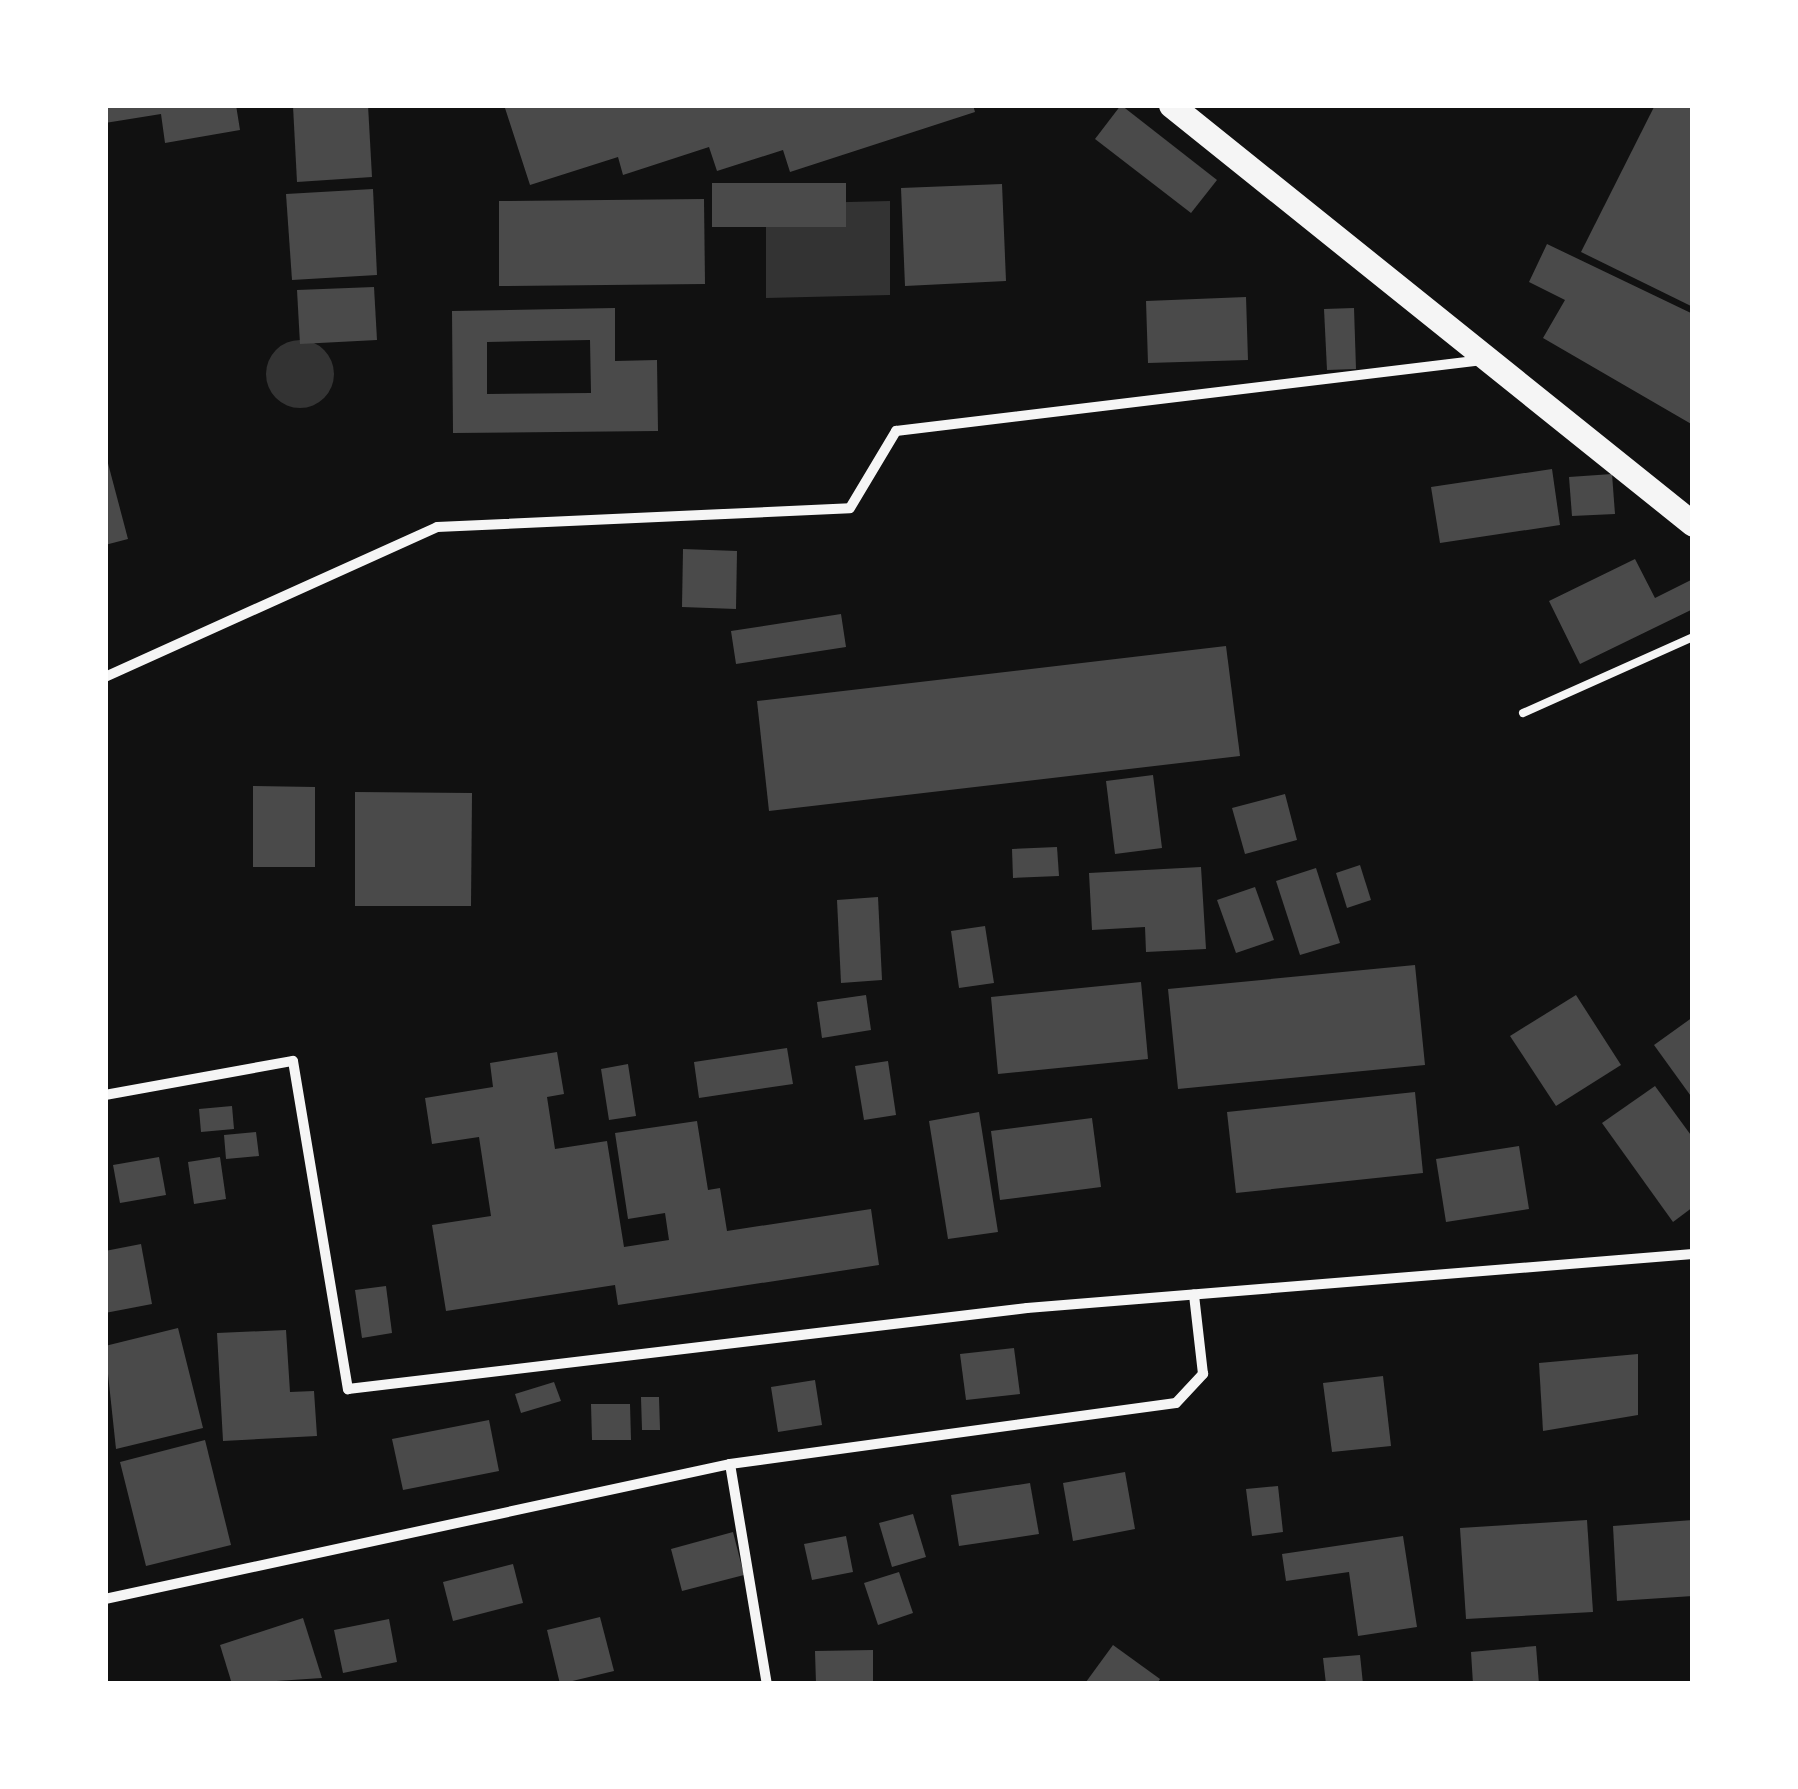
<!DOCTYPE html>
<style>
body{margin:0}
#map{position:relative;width:1798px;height:1789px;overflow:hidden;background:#111;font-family:"Nunito Sans",sans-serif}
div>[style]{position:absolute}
.water>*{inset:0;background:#333}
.round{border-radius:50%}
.building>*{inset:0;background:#4a4a4a}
.service>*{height:8px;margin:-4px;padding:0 4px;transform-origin:4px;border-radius:4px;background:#f5f5f5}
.minor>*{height:10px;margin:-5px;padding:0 5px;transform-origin:5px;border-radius:5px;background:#f5f5f5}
.primary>*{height:25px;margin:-12.5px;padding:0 12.5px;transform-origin:12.5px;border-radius:12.5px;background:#f5f5f5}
span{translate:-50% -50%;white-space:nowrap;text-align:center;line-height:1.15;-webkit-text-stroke:10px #fff;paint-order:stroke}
.frame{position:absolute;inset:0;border:108px solid #fff;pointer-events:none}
</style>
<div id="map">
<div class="water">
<div style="clip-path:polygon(890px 201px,890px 295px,766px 298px,766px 204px)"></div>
<div class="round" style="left:266px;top:340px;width:68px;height:68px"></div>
</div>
<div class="building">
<div style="clip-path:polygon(105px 105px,236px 105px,240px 130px,165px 143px,161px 114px,105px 123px)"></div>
<div style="clip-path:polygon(368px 105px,372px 177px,297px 182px,293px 106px)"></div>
<div style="clip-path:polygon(504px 105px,973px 105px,975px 112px,790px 172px,783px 150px,717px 171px,709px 147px,623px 175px,618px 157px,530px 185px)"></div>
<div style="clip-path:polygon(1121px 105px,1217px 180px,1191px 213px,1095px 139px)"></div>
<div style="clip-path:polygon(1655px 105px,1693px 105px,1693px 307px,1581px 252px)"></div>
<div style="clip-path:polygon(712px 183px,846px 183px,846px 227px,712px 227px)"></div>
<div style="clip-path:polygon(1002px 184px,1006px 281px,905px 286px,901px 188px)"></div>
<div style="clip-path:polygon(373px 189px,377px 275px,292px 280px,286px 194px)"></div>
<div style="clip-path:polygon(704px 199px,705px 284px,499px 286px,499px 201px)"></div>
<div style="clip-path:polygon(1547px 244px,1693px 314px,1693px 425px,1543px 338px,1565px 300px,1529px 282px)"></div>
<div style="clip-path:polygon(374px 287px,377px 340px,300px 344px,297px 290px)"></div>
<div style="clip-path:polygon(1246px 297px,1248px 360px,1148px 363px,1146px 301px)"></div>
<div style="clip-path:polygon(evenodd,615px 308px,615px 361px,657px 360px,658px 431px,453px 433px,452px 311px,615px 308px,590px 340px,591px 393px,487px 394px,487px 342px,590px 340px)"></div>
<div style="clip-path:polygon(1354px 308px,1356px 369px,1327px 370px,1324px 309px)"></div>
<div style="clip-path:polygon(105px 452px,128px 539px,105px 545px)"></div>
<div style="clip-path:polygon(1552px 469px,1560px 525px,1440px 543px,1431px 487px)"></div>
<div style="clip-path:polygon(1612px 474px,1615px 514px,1572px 516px,1569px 477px)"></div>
<div style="clip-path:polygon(683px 549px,737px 551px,736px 609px,682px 607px)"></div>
<div style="clip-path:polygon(1635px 559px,1655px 598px,1693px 579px,1693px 609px,1580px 664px,1549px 601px)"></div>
<div style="clip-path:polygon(841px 614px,846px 647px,736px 664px,731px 631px)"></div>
<div style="clip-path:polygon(1226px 646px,1240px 756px,769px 811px,757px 701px)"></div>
<div style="clip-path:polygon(1153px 775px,1162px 848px,1115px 854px,1106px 781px)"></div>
<div style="clip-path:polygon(253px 786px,315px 787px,315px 867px,253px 867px)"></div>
<div style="clip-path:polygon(355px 792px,472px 793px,471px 906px,355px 906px)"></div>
<div style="clip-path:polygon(1285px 794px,1297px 840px,1245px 854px,1232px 808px)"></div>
<div style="clip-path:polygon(1057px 847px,1059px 876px,1013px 878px,1012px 849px)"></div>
<div style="clip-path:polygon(1360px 865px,1371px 900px,1347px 908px,1336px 873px)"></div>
<div style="clip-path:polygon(1201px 867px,1206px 949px,1146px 952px,1145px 927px,1092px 930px,1089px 873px)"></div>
<div style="clip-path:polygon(1316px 868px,1340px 943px,1300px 955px,1276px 881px)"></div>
<div style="clip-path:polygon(1255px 887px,1274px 940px,1236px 953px,1217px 900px)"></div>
<div style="clip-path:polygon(878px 897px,882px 980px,841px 983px,837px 900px)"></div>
<div style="clip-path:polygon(985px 926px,994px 983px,959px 988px,951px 931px)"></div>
<div style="clip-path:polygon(1415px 965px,1425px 1065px,1178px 1089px,1168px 989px)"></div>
<div style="clip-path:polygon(1141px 982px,1148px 1059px,998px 1074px,991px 997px)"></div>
<div style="clip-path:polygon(866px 995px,871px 1030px,822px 1038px,817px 1002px)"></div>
<div style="clip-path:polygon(1576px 995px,1621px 1065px,1556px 1106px,1510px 1036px)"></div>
<div style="clip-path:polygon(1693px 1017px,1693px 1099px,1654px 1045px)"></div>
<div style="clip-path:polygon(787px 1048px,793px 1084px,699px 1098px,694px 1062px)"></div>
<div style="clip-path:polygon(557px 1052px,564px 1094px,547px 1097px,555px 1149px,607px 1141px,624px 1247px,669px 1240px,665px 1213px,628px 1219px,615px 1133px,697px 1121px,708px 1190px,720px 1188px,727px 1231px,871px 1209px,879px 1265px,618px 1305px,615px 1285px,446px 1311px,432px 1225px,491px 1216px,479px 1137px,432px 1144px,425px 1098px,493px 1087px,490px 1063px)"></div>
<div style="clip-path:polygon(888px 1061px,896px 1115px,864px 1120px,855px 1066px)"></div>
<div style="clip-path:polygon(628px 1064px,636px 1116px,609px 1120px,601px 1069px)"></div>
<div style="clip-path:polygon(1655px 1086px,1693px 1138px,1693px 1207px,1673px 1222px,1602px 1123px)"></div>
<div style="clip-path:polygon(1415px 1092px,1423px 1173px,1236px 1193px,1227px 1112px)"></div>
<div style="clip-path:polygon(232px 1106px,234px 1129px,201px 1132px,199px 1109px)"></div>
<div style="clip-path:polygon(979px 1112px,998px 1232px,948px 1239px,929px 1121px)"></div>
<div style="clip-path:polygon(1092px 1118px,1101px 1187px,1000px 1200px,991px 1131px)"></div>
<div style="clip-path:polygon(256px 1132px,259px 1156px,226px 1159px,224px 1135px)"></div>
<div style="clip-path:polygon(1519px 1146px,1529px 1209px,1446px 1222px,1436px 1159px)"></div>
<div style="clip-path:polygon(159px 1157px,166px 1195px,120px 1203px,113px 1165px)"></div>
<div style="clip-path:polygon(220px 1157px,226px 1199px,194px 1204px,188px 1162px)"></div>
<div style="clip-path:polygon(141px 1244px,152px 1304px,105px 1313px,105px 1251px)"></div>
<div style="clip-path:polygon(386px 1286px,392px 1333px,362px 1338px,355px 1290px)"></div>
<div style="clip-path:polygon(178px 1328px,203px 1428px,116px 1449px,105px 1346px)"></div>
<div style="clip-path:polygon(286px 1330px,290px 1392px,314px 1391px,317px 1436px,223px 1441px,217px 1333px)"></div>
<div style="clip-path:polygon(1014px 1348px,1020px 1394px,966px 1400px,960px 1354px)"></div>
<div style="clip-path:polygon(1638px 1354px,1638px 1415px,1543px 1431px,1539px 1363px)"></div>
<div style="clip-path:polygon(1383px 1376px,1391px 1446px,1332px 1452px,1323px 1383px)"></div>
<div style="clip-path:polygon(815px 1380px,822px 1425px,778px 1432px,771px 1387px)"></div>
<div style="clip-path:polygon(554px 1382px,561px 1401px,521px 1413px,515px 1394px)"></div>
<div style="clip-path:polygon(641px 1397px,659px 1397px,660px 1430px,642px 1430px)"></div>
<div style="clip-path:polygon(591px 1404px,630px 1404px,631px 1440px,592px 1440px)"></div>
<div style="clip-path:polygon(489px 1420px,499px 1471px,403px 1490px,392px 1439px)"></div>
<div style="clip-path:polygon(205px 1440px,231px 1545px,146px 1566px,120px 1462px)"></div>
<div style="clip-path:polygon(1125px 1472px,1135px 1529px,1073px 1541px,1063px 1483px)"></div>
<div style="clip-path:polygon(1030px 1483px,1039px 1534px,959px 1546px,951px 1495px)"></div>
<div style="clip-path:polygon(1278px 1486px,1283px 1532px,1252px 1536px,1246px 1489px)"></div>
<div style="clip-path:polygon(913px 1514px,926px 1557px,892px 1567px,879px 1523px)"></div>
<div style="clip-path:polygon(1587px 1520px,1593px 1612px,1466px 1619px,1460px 1528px)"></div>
<div style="clip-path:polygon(1693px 1520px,1693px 1596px,1617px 1601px,1613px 1526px)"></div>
<div style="clip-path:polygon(733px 1532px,744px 1575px,682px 1591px,671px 1549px)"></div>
<div style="clip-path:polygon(846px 1536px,853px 1572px,812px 1580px,804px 1544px)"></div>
<div style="clip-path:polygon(1403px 1536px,1417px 1627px,1358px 1636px,1349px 1572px,1286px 1581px,1282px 1554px)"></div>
<div style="clip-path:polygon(513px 1564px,523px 1603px,453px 1621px,443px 1582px)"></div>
<div style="clip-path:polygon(899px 1572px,913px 1613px,878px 1625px,864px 1583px)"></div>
<div style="clip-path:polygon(600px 1617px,614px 1671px,560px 1684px,547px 1630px)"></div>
<div style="clip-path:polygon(303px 1618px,322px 1678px,232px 1684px,220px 1645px)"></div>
<div style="clip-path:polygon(389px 1619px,397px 1662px,343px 1673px,334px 1630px)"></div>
<div style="clip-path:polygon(1113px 1645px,1160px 1679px,1157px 1684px,1086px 1682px)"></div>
<div style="clip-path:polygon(1536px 1646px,1539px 1684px,1473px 1684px,1471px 1652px)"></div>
<div style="clip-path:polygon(873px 1650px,873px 1684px,816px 1684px,815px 1651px)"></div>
<div style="clip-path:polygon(1360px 1655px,1363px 1684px,1326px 1684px,1323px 1658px)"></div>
</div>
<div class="service">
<div style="left:1523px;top:713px;width:186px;rotate:-24.1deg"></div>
</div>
<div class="minor">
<div style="left:105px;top:677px;width:364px;rotate:-24.3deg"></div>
<div style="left:437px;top:527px;width:413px;rotate:-2.6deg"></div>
<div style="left:850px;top:508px;width:90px;rotate:-59.1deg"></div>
<div style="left:896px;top:431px;width:591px;rotate:-6.9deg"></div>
<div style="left:105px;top:1095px;width:191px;rotate:-10.3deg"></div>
<div style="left:293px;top:1061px;width:333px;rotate:80.5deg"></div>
<div style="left:348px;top:1389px;width:684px;rotate:-6.8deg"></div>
<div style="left:1027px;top:1308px;width:668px;rotate:-4.64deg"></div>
<div style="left:730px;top:1464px;width:223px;rotate:80.5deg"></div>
<div style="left:105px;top:1599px;width:639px;rotate:-12.19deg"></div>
<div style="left:730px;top:1464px;width:450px;rotate:-7.8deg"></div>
<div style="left:1176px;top:1403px;width:40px;rotate:-47deg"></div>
<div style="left:1203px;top:1374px;width:80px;rotate:-96.5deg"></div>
</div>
<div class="primary">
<div style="left:1171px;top:105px;width:669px;rotate:38.75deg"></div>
</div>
<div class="frame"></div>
</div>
